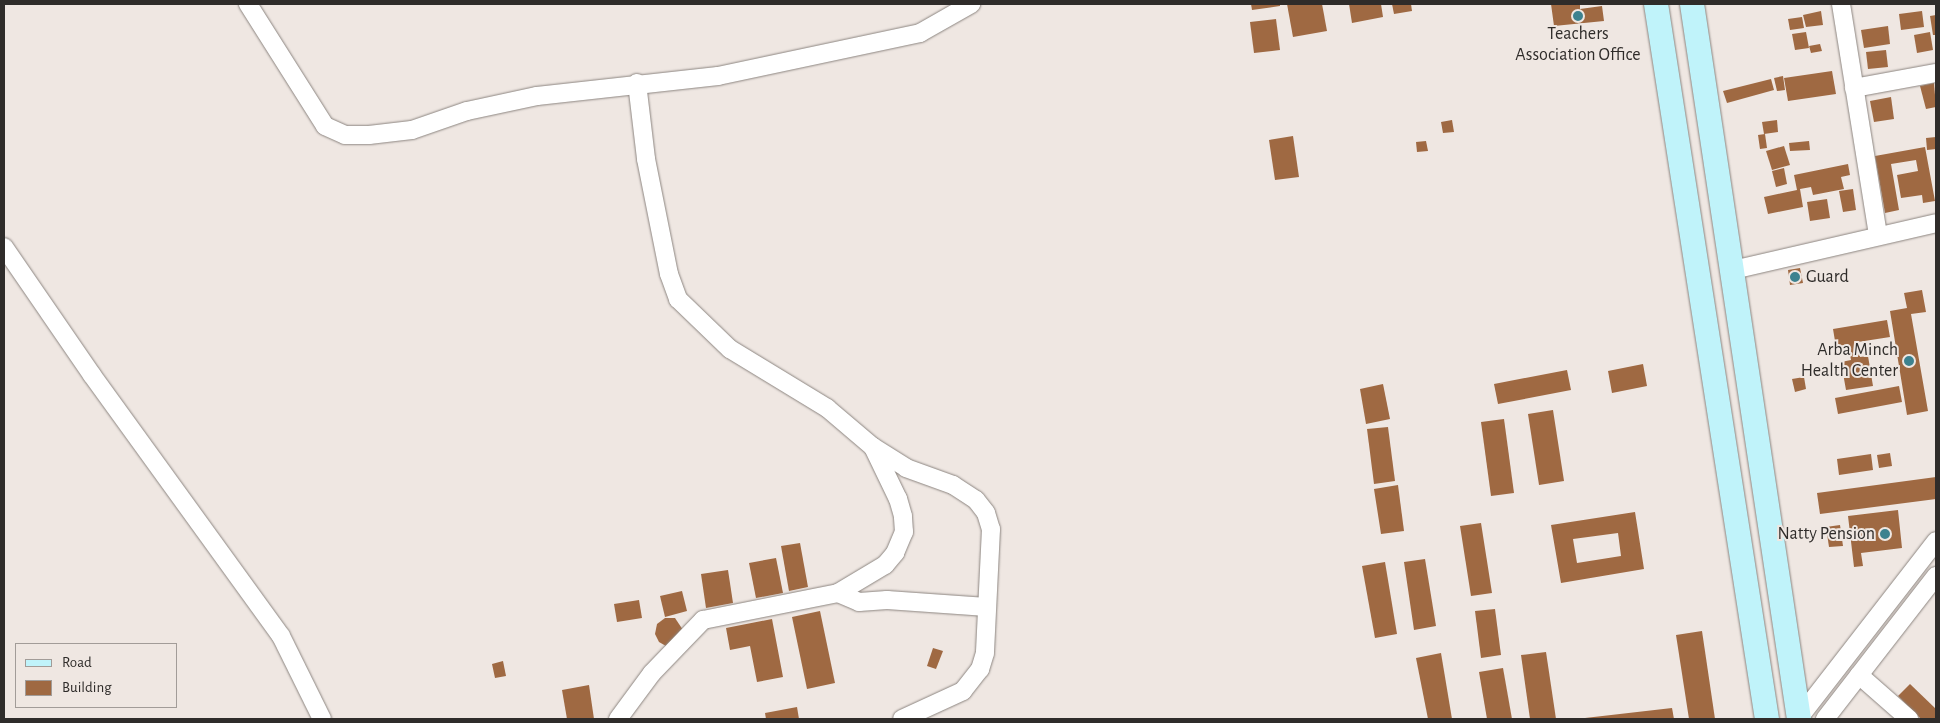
<!DOCTYPE html>
<style>
body{margin:0}
#map{position:relative;width:1940px;height:723px;overflow:hidden;background:#efe7e2;font-family:"Alegreya Sans",sans-serif}
div>[style]{position:absolute}
.building>*{inset:0;background:#9f6942}
.roads{filter:drop-shadow(0 0 1px #8c8580) drop-shadow(0 0 1px #8c8580)}
.street>*{height:18px;margin:-9px;padding:0 9px;transform-origin:9px;border-radius:9px;background:#fff}
.secondary>*{height:24px;margin:-12px;padding:0 12px;transform-origin:12px;border-radius:12px;background:#c0f3fa}
.dots>*{width:14px;height:14px;translate:-50% -50%;box-sizing:border-box;border:2px solid #efe7e2;border-radius:50%}
span{translate:-50% -50%;white-space:nowrap;text-align:center;line-height:1.15;-webkit-text-stroke:4px #efe7e2;paint-order:stroke}
.poi-label{font-size:18px;color:#2f2c2a}
.left{translate:0 -50%;text-align:left}
.right{translate:-100% -50%;text-align:right}
.frame{position:absolute;inset:0;border:5px solid #2f2c2a;pointer-events:none}
.legend{position:absolute;left:15px;top:643px;width:162px;height:65px;box-sizing:border-box;background:#efe7e2;border:1px solid #a29c98;margin:0;padding:6px 9px;list-style:none;font-size:15px;color:#2f2c2a}
.legend li{display:flex;align-items:center;gap:10px;height:25px}
.legend b{width:25px;border:1px solid #a29c98}
</style>
<div id="map">
<div class="building">
<div style="clip-path:polygon(1251px 4px,1280px 4px,1280px 6px,1252px 10px)"></div>
<div style="clip-path:polygon(1287px 4px,1322px 4px,1327px 31px,1293px 37px)"></div>
<div style="clip-path:polygon(1349px 4px,1381px 4px,1383px 17px,1352px 23px)"></div>
<div style="clip-path:polygon(1392px 4px,1411px 4px,1412px 11px,1394px 14px)"></div>
<div style="clip-path:polygon(1551px 4px,1580px 4px,1580px 9px,1602px 6px,1604px 21px,1554px 26px)"></div>
<div style="clip-path:polygon(1821px 11px,1823px 25px,1806px 27px,1803px 15px)"></div>
<div style="clip-path:polygon(1922px 11px,1924px 27px,1901px 30px,1899px 14px)"></div>
<div style="clip-path:polygon(1936px 15px,1936px 35px,1933px 35px,1930px 16px)"></div>
<div style="clip-path:polygon(1802px 17px,1804px 28px,1790px 30px,1788px 19px)"></div>
<div style="clip-path:polygon(1276px 19px,1280px 50px,1254px 53px,1250px 22px)"></div>
<div style="clip-path:polygon(1888px 26px,1890px 44px,1864px 48px,1861px 30px)"></div>
<div style="clip-path:polygon(1806px 32px,1809px 48px,1795px 50px,1792px 34px)"></div>
<div style="clip-path:polygon(1930px 32px,1933px 50px,1917px 53px,1914px 35px)"></div>
<div style="clip-path:polygon(1820px 44px,1822px 51px,1811px 53px,1809px 46px)"></div>
<div style="clip-path:polygon(1886px 50px,1888px 67px,1868px 69px,1866px 52px)"></div>
<div style="clip-path:polygon(1832px 71px,1836px 94px,1788px 101px,1784px 78px)"></div>
<div style="clip-path:polygon(1783px 76px,1785px 90px,1777px 91px,1774px 78px)"></div>
<div style="clip-path:polygon(1771px 79px,1774px 90px,1727px 103px,1723px 91px)"></div>
<div style="clip-path:polygon(1934px 83px,1936px 107px,1926px 109px,1920px 86px)"></div>
<div style="clip-path:polygon(1891px 97px,1894px 119px,1874px 122px,1870px 101px)"></div>
<div style="clip-path:polygon(1452px 120px,1454px 132px,1443px 133px,1441px 122px)"></div>
<div style="clip-path:polygon(1777px 120px,1778px 132px,1764px 134px,1762px 122px)"></div>
<div style="clip-path:polygon(1765px 134px,1767px 148px,1760px 149px,1758px 135px)"></div>
<div style="clip-path:polygon(1293px 136px,1299px 177px,1275px 180px,1269px 140px)"></div>
<div style="clip-path:polygon(1936px 137px,1936px 149px,1927px 150px,1926px 138px)"></div>
<div style="clip-path:polygon(1426px 141px,1428px 151px,1417px 152px,1416px 142px)"></div>
<div style="clip-path:polygon(1809px 141px,1810px 150px,1790px 151px,1789px 143px)"></div>
<div style="clip-path:polygon(1784px 146px,1790px 165px,1772px 170px,1766px 151px)"></div>
<div style="clip-path:polygon(1925px 147px,1935px 201px,1923px 203px,1922px 195px,1901px 198px,1897px 175px,1918px 171px,1916px 160px,1891px 164px,1899px 210px,1885px 213px,1875px 156px)"></div>
<div style="clip-path:polygon(1848px 164px,1850px 175px,1841px 177px,1844px 189px,1813px 195px,1811px 187px,1800px 189px,1803px 207px,1768px 214px,1764px 197px,1797px 190px,1794px 175px)"></div>
<div style="clip-path:polygon(1784px 168px,1787px 184px,1776px 187px,1772px 171px)"></div>
<div style="clip-path:polygon(1853px 189px,1856px 210px,1843px 212px,1839px 191px)"></div>
<div style="clip-path:polygon(1827px 199px,1830px 218px,1810px 221px,1807px 202px)"></div>
<div style="clip-path:polygon(1800px 268px,1803px 283px,1790px 285px,1788px 270px)"></div>
<div style="clip-path:polygon(1922px 290px,1926px 312px,1911px 314px,1928px 411px,1907px 415px,1890px 311px,1907px 308px,1904px 293px)"></div>
<div style="clip-path:polygon(1887px 320px,1890px 337px,1858px 342px,1860px 357px,1868px 356px,1873px 386px,1846px 390px,1841px 362px,1851px 360px,1848px 344px,1836px 347px,1833px 329px)"></div>
<div style="clip-path:polygon(1643px 364px,1647px 386px,1612px 393px,1608px 371px)"></div>
<div style="clip-path:polygon(1567px 370px,1571px 390px,1498px 404px,1494px 384px)"></div>
<div style="clip-path:polygon(1804px 377px,1806px 389px,1795px 392px,1792px 379px)"></div>
<div style="clip-path:polygon(1383px 384px,1390px 419px,1366px 424px,1360px 389px)"></div>
<div style="clip-path:polygon(1899px 386px,1902px 402px,1838px 414px,1835px 398px)"></div>
<div style="clip-path:polygon(1553px 410px,1564px 481px,1539px 485px,1528px 414px)"></div>
<div style="clip-path:polygon(1504px 419px,1514px 493px,1491px 496px,1481px 422px)"></div>
<div style="clip-path:polygon(1388px 427px,1395px 481px,1374px 484px,1367px 429px)"></div>
<div style="clip-path:polygon(1890px 453px,1892px 466px,1879px 468px,1877px 455px)"></div>
<div style="clip-path:polygon(1871px 454px,1873px 470px,1839px 475px,1837px 459px)"></div>
<div style="clip-path:polygon(1936px 477px,1936px 499px,1820px 514px,1817px 493px)"></div>
<div style="clip-path:polygon(1398px 485px,1404px 531px,1381px 534px,1374px 489px)"></div>
<div style="clip-path:polygon(1898px 510px,1902px 548px,1861px 553px,1863px 566px,1854px 567px,1848px 516px)"></div>
<div style="clip-path:polygon(evenodd,1635px 512px,1644px 569px,1561px 583px,1551px 525px,1635px 512px,1618px 533px,1621px 556px,1577px 563px,1573px 539px,1618px 533px)"></div>
<div style="clip-path:polygon(1481px 523px,1492px 593px,1471px 596px,1460px 526px)"></div>
<div style="clip-path:polygon(1840px 525px,1843px 546px,1829px 547px,1826px 527px)"></div>
<div style="clip-path:polygon(800px 543px,808px 587px,789px 591px,781px 546px)"></div>
<div style="clip-path:polygon(776px 558px,783px 593px,756px 598px,749px 563px)"></div>
<div style="clip-path:polygon(1425px 559px,1436px 626px,1414px 630px,1404px 562px)"></div>
<div style="clip-path:polygon(1385px 562px,1397px 634px,1375px 638px,1362px 566px)"></div>
<div style="clip-path:polygon(728px 570px,733px 603px,706px 608px,701px 574px)"></div>
<div style="clip-path:polygon(682px 591px,687px 611px,665px 617px,660px 596px)"></div>
<div style="clip-path:polygon(639px 600px,642px 618px,617px 622px,614px 604px)"></div>
<div style="clip-path:polygon(1495px 609px,1501px 655px,1481px 658px,1475px 611px)"></div>
<div style="clip-path:polygon(820px 611px,835px 683px,807px 689px,792px 617px)"></div>
<div style="clip-path:polygon(665px 618px,675px 618px,683px 630px,666px 646px,659px 642px,655px 634px,657px 624px)"></div>
<div style="clip-path:polygon(772px 619px,783px 677px,757px 682px,750px 646px,730px 650px,726px 628px)"></div>
<div style="clip-path:polygon(1702px 631px,1715px 719px,1689px 719px,1676px 635px)"></div>
<div style="clip-path:polygon(933px 648px,943px 651px,936px 669px,927px 666px)"></div>
<div style="clip-path:polygon(1546px 652px,1556px 719px,1530px 719px,1521px 655px)"></div>
<div style="clip-path:polygon(1441px 653px,1452px 719px,1428px 719px,1416px 658px)"></div>
<div style="clip-path:polygon(503px 661px,506px 676px,495px 678px,492px 664px)"></div>
<div style="clip-path:polygon(1503px 668px,1512px 719px,1487px 719px,1479px 672px)"></div>
<div style="clip-path:polygon(1910px 684px,1936px 709px,1936px 719px,1921px 719px,1898px 696px)"></div>
<div style="clip-path:polygon(589px 685px,594px 719px,567px 719px,562px 690px)"></div>
<div style="clip-path:polygon(797px 707px,799px 719px,766px 719px,765px 713px)"></div>
<div style="clip-path:polygon(1672px 708px,1674px 719px,1585px 719px,1585px 718px)"></div>
</div>
<div class="roads">
<div class="street">
<div style="left:248px;top:4px;width:144px;rotate:57.7deg"></div>
<div style="left:325px;top:126px;width:22px;rotate:24deg"></div>
<div style="left:345px;top:135px;width:24px"></div>
<div style="left:369px;top:135px;width:43px;rotate:-6.6deg"></div>
<div style="left:412px;top:130px;width:58px;rotate:-19.1deg"></div>
<div style="left:467px;top:111px;width:72px;rotate:-12.1deg"></div>
<div style="left:537px;top:96px;width:182px;rotate:-6.3deg"></div>
<div style="left:718px;top:76px;width:207px;rotate:-12deg"></div>
<div style="left:920px;top:33px;width:59px;rotate:-29.6deg"></div>
<div style="left:1841px;top:4px;width:234px;rotate:80.9deg"></div>
<div style="left:637px;top:83px;width:77px;rotate:83.2deg"></div>
<div style="left:646px;top:159px;width:117px;rotate:78.7deg"></div>
<div style="left:669px;top:274px;width:27px;rotate:70deg"></div>
<div style="left:678px;top:299px;width:72px;rotate:43.9deg"></div>
<div style="left:730px;top:349px;width:114px;rotate:31.3deg"></div>
<div style="left:827px;top:408px;width:60px;rotate:40.3deg"></div>
<div style="left:873px;top:447px;width:39px;rotate:32deg"></div>
<div style="left:906px;top:468px;width:50px;rotate:19.9deg"></div>
<div style="left:953px;top:485px;width:27px;rotate:33deg"></div>
<div style="left:976px;top:500px;width:16px;rotate:52deg"></div>
<div style="left:986px;top:513px;width:17px;rotate:73deg"></div>
<div style="left:991px;top:529px;width:124px;rotate:92.8deg"></div>
<div style="left:985px;top:653px;width:17px;rotate:107deg"></div>
<div style="left:980px;top:669px;width:28px;rotate:128deg"></div>
<div style="left:963px;top:691px;width:67px;rotate:155.3deg"></div>
<div style="left:1854px;top:88px;width:83px;rotate:-10.4deg"></div>
<div style="left:4px;top:247px;width:155px;rotate:55.5deg"></div>
<div style="left:92px;top:375px;width:322px;rotate:54.1deg"></div>
<div style="left:281px;top:636px;width:93px;rotate:63.7deg"></div>
<div style="left:1733px;top:270px;width:208px;rotate:-13deg"></div>
<div style="left:838px;top:593px;width:23px;rotate:23deg"></div>
<div style="left:859px;top:602px;width:28px;rotate:-4deg"></div>
<div style="left:887px;top:600px;width:100px;rotate:4deg"></div>
<div style="left:1859px;top:675px;width:67px;rotate:41.3deg"></div>
<div style="left:618px;top:719px;width:57px;rotate:-53.5deg"></div>
<div style="left:652px;top:673px;width:74px;rotate:-46.1deg"></div>
<div style="left:703px;top:620px;width:138px;rotate:-11.3deg"></div>
<div style="left:838px;top:593px;width:55px;rotate:-30.8deg"></div>
<div style="left:885px;top:565px;width:16px;rotate:-50deg"></div>
<div style="left:895px;top:553px;width:23px;rotate:-67deg"></div>
<div style="left:904px;top:532px;width:16px;rotate:-94deg"></div>
<div style="left:903px;top:516px;width:18px;rotate:-106deg"></div>
<div style="left:898px;top:499px;width:58px;rotate:-115.7deg"></div>
<div style="left:1798px;top:719px;width:225px;rotate:-52.2deg"></div>
<div style="left:1825px;top:719px;width:181px;rotate:-52.2deg"></div>
</div>
<div class="secondary">
<div style="left:1656px;top:4px;width:724px;rotate:81.18deg"></div>
<div style="left:1692px;top:4px;width:723px;rotate:81.49deg"></div>
</div>
</div>
<div class="dots">
<div style="left:1578px;top:16px;background:#3d828f"></div>
<div style="left:1795px;top:277px;background:#3d828f"></div>
<div style="left:1909px;top:361px;background:#3d828f"></div>
<div style="left:1885px;top:534px;background:#3d828f"></div>
</div>
<div class="poi-label">
<span style="left:1578px;top:45px">Teachers<br>Association Office</span>
<span class="left" style="left:1806px;top:277px">Guard</span>
<span class="right" style="left:1898px;top:361px">Arba Minch<br>Health Center</span>
<span class="right" style="left:1875px;top:534px">Natty Pension</span>
</div>
<div class="frame"></div>
<ul class="legend">
<li><b style="height:6px;background:#c0f3fa"></b>Road</li>
<li><b style="height:14px;background:#9f6942"></b>Building</li>
</ul>
</div>
